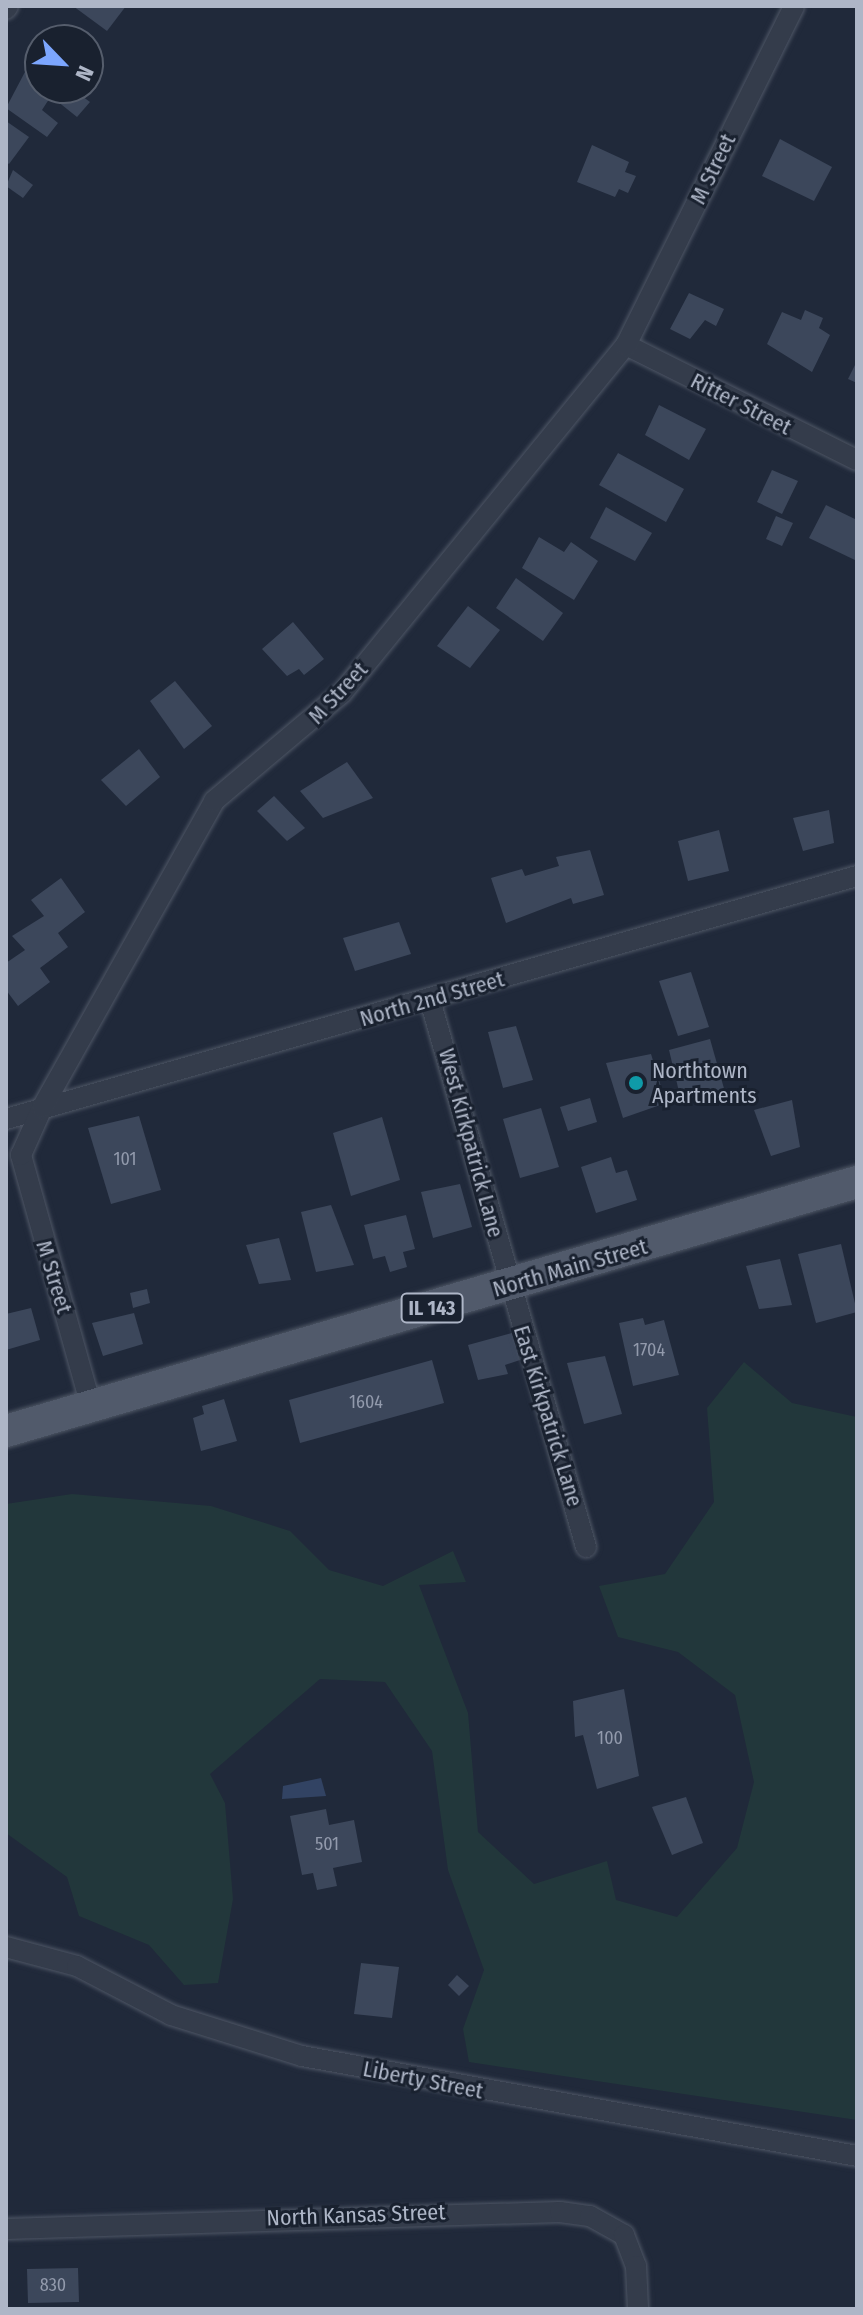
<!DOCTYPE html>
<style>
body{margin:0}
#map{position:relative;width:863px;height:2315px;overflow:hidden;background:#20293a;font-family:"Fira Sans Condensed",sans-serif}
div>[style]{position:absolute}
.green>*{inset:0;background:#22373b}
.water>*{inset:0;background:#324363}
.building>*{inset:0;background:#3c475b}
.roads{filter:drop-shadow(0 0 2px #4e5665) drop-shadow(0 0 2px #4e5665)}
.minor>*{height:20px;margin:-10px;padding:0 10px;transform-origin:10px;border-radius:10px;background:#343c4b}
.primary>*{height:32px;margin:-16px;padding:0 16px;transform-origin:16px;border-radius:16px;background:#515a6b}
.dots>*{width:22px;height:22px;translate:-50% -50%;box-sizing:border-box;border:4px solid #19212f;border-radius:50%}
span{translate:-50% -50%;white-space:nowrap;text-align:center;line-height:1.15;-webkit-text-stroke:6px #19212f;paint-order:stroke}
.number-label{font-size:18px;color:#929aac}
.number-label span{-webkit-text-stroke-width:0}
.shield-label span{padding:2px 6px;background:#19212f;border:2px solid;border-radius:6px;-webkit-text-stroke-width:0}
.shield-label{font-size:20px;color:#aeb6c7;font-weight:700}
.street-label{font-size:22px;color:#aeb6c7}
.poi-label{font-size:22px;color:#aeb6c7}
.left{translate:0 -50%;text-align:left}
.frame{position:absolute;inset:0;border:8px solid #aeb6c7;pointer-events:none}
.north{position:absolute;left:24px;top:24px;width:80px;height:80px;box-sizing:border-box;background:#19212f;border:2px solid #555d6c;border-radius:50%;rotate:115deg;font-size:22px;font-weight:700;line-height:32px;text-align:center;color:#aeb6c7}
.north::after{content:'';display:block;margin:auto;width:28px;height:36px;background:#7ca6fe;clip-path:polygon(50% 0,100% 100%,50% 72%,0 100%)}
</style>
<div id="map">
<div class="green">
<div style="clip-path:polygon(744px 1362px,792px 1403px,857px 1417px,857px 2120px,469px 2062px,463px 2029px,484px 1970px,448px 1870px,432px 1751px,385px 1682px,320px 1679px,210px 1774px,225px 1803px,233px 1899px,218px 1983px,184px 1985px,149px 1945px,79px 1916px,67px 1877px,6px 1833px,6px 1504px,72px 1494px,211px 1506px,290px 1531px,329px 1570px,383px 1586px,453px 1551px,466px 1582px,419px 1585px,468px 1713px,478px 1832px,534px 1884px,607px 1861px,616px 1900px,677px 1917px,737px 1848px,754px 1782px,735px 1695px,678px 1652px,618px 1637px,599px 1586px,665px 1574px,714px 1502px,707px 1408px)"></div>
</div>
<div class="water">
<div style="clip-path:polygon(321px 1778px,326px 1796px,282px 1799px,283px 1786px)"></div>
</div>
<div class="building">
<div style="clip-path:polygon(73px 6px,126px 6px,107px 31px)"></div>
<div style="clip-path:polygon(54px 27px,64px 35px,80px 40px,44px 40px)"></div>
<div style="clip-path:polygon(26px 70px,53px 93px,42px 110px,58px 123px,47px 137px,6px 108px)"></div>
<div style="clip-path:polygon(71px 88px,90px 102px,77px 117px,57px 101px)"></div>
<div style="clip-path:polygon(6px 121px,29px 137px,9px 164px,6px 162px)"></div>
<div style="clip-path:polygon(780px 139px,832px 167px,814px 201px,762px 176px)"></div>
<div style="clip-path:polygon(592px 145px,629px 162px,625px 172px,636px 176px,628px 193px,619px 189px,615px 197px,577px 182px)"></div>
<div style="clip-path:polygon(13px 170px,33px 185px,23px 198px,6px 186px)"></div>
<div style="clip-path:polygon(689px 293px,724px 309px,716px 326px,705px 320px,690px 339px,670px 329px)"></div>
<div style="clip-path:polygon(805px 310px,823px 318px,819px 328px,830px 335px,812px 372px,767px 344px,782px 312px,801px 320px)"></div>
<div style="clip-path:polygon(857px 361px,857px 383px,848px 379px)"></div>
<div style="clip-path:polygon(659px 405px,706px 429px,689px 460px,645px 435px)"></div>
<div style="clip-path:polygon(618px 453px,684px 489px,666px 522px,599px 485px)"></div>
<div style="clip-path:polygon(772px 470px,798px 481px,782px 514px,757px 502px)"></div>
<div style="clip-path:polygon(826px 505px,857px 520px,857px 561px,809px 538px)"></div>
<div style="clip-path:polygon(606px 507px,652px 533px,635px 561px,590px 538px)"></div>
<div style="clip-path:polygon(776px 516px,793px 523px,782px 546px,766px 539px)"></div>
<div style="clip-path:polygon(539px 537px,564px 552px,571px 542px,598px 561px,574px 600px,522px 568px)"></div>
<div style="clip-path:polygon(516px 578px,563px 613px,543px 641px,496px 608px)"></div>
<div style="clip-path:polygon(468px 606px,500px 630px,470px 668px,437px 646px)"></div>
<div style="clip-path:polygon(293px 622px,324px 659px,304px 675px,299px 669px,287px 676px,262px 649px)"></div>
<div style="clip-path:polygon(175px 681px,212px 726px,184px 749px,150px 701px)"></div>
<div style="clip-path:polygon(139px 749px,160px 777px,126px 806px,101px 780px)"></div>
<div style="clip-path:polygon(347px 762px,373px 798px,323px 818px,300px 791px)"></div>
<div style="clip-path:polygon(274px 796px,305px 828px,287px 841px,257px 811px)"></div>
<div style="clip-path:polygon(829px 810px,834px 843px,803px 851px,793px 818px)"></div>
<div style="clip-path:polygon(719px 830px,729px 871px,688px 881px,678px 841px)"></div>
<div style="clip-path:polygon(590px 850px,604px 895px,573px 904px,571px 898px,506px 923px,491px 878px,522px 869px,525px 876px,559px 866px,556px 857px)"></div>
<div style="clip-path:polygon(61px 878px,85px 912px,58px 933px,68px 947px,40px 968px,50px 982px,18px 1006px,6px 990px,6px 963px,25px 950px,12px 936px,44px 916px,31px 900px)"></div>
<div style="clip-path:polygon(399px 922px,411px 954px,355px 971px,343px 938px)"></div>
<div style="clip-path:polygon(691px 972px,709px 1027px,678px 1036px,659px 981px)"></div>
<div style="clip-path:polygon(516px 1026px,533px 1080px,503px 1088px,488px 1032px)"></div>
<div style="clip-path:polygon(710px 1039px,725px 1092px,681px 1100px,669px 1050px)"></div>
<div style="clip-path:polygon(651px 1054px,666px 1103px,623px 1118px,606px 1063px)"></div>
<div style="clip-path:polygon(590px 1098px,597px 1122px,568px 1131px,560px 1107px)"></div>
<div style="clip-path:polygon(792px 1100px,800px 1147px,771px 1156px,754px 1110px)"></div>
<div style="clip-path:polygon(541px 1108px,559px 1167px,520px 1178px,503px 1119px)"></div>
<div style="clip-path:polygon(139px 1116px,161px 1190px,111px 1204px,88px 1128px)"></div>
<div style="clip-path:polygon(382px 1117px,400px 1180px,351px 1196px,333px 1133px)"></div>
<div style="clip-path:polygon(611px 1157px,616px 1173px,627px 1170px,637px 1200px,596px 1213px,581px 1167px)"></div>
<div style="clip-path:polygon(460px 1184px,472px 1227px,433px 1238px,421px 1192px)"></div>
<div style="clip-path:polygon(331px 1205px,354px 1265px,316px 1272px,301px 1212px)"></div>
<div style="clip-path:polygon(406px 1215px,415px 1249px,403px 1252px,407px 1267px,390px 1272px,385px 1256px,373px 1259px,364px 1225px)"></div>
<div style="clip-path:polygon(279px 1238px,291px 1280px,259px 1284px,246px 1245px)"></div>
<div style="clip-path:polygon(841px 1244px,857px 1312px,816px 1323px,798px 1254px)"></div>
<div style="clip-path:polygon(780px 1259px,792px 1305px,759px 1309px,746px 1266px)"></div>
<div style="clip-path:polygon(147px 1289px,150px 1303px,133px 1308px,130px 1293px)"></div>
<div style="clip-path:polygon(31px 1308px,40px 1340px,6px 1350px,6px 1314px)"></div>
<div style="clip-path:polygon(134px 1313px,143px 1344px,103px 1356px,92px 1323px)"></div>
<div style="clip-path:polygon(643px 1318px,645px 1325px,664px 1320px,679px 1375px,633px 1386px,619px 1323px)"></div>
<div style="clip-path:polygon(512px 1333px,520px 1360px,505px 1365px,508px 1374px,478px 1380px,468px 1345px)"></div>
<div style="clip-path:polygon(605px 1356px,622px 1414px,584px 1424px,567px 1363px)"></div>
<div style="clip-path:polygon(432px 1360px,444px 1403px,300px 1443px,289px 1400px)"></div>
<div style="clip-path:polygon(224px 1399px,237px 1441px,201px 1451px,193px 1418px,204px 1414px,202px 1406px)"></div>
<div style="clip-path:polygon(624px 1689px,639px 1776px,597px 1789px,583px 1735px,575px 1737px,573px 1701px)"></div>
<div style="clip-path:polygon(686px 1797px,703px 1843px,672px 1855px,652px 1807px)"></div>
<div style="clip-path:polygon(326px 1809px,329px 1825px,354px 1820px,362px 1862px,333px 1868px,337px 1886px,317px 1890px,313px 1873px,302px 1875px,290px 1816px)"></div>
<div style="clip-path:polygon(361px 1963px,399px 1967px,392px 2018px,354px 2014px)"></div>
<div style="clip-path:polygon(457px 1975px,469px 1986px,459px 1996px,448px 1985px)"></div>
<div style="clip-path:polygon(78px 2268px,79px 2302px,28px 2303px,27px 2269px)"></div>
</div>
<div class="roads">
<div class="minor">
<div style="left:6px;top:9px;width:4px;rotate:-56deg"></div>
<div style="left:626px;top:345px;width:258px;rotate:26.5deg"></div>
<div style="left:430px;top:1000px;width:569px;rotate:74.08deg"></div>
<div style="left:6px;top:1119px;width:885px;rotate:-15.94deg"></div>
<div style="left:91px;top:1406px;width:261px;rotate:-105.6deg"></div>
<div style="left:21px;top:1155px;width:51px;rotate:-65.9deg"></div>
<div style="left:42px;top:1108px;width:352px;rotate:-60.7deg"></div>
<div style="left:214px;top:801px;width:167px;rotate:-40.2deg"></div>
<div style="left:342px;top:693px;width:449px;rotate:-50.8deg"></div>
<div style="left:626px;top:345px;width:378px;rotate:-63.6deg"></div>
<div style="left:6px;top:1947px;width:73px;rotate:15deg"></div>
<div style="left:77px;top:1966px;width:106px;rotate:27.5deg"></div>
<div style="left:171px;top:2015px;width:137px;rotate:17.4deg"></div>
<div style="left:302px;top:2056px;width:564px;rotate:10.21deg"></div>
<div style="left:6px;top:2229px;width:554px;rotate:-1.76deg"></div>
<div style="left:560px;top:2212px;width:30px;rotate:8deg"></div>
<div style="left:590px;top:2216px;width:39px;rotate:29deg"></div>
<div style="left:624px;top:2235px;width:33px;rotate:69deg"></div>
<div style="left:636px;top:2266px;width:43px;rotate:87.3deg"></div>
</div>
<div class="primary">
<div style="left:6px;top:1431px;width:887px;rotate:-16.31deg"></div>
</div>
</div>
<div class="dots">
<div style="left:636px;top:1083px;background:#0f9aa8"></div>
</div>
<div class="number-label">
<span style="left:125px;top:1159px">101</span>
<span style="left:649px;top:1350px">1704</span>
<span style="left:366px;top:1402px">1604</span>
<span style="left:610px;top:1738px">100</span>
<span style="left:327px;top:1844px">501</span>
<span style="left:53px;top:2285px">830</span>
</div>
<div class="shield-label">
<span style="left:432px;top:1308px">IL 143</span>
</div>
<div class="street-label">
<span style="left:713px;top:169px;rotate:-64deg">M Street</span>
<span style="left:741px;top:404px;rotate:27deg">Ritter Street</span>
<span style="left:338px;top:693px;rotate:-47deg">M Street</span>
<span style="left:432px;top:999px;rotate:-16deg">North 2nd Street</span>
<span style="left:471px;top:1143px;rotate:75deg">West Kirkpatrick Lane</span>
<span style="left:570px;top:1268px;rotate:-16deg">North Main Street</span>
<span style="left:54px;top:1277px;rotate:73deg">M Street</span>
<span style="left:548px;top:1416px;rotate:73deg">East Kirkpatrick Lane</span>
<span style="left:423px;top:2080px;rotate:11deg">Liberty Street</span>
<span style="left:356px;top:2215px;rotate:-2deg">North Kansas Street</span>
</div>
<div class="poi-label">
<span class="left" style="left:652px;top:1083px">Northtown<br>Apartments</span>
</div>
<div class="frame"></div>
<div class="north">N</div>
</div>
